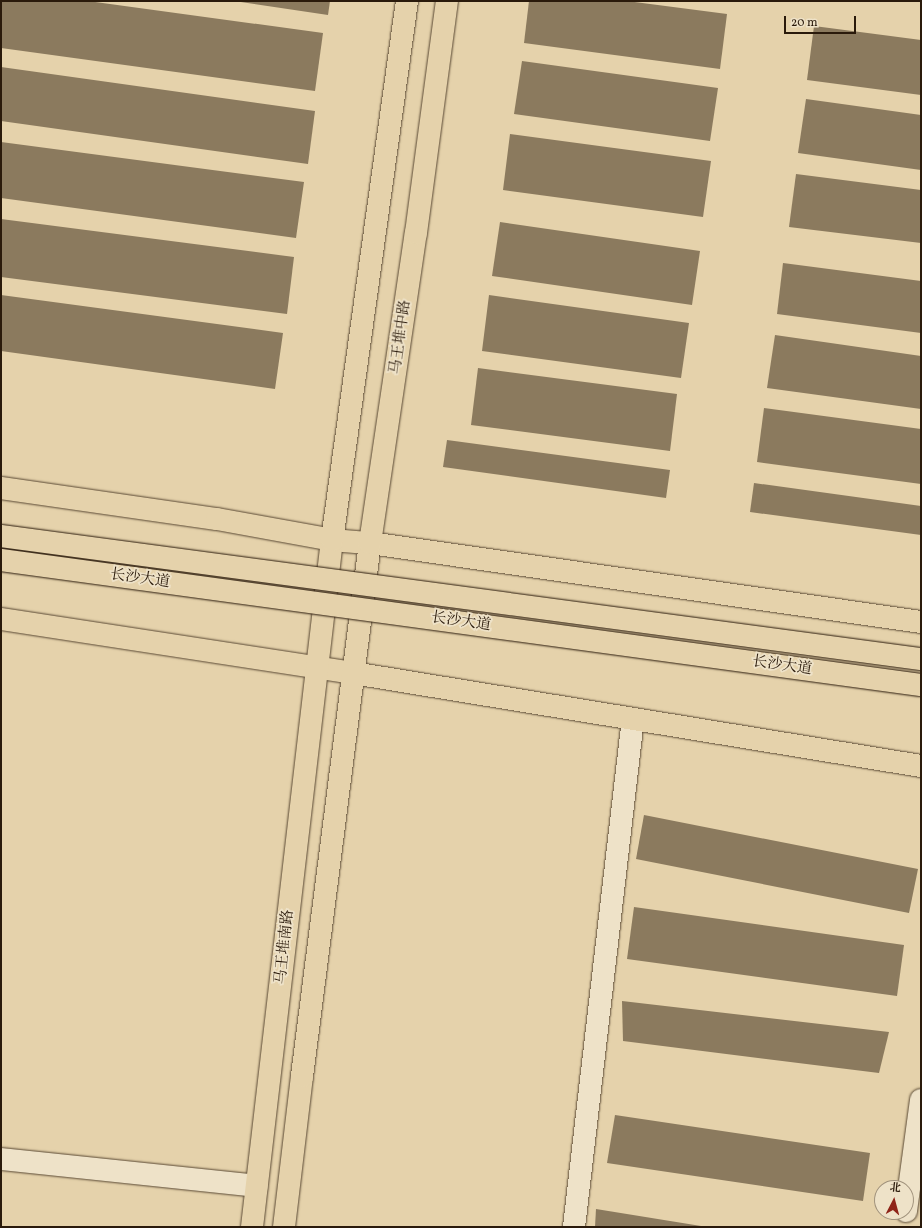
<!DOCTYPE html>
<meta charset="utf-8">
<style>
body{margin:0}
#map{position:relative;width:922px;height:1228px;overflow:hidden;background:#e5d2ab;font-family:Vollkorn,"Noto Serif SC",serif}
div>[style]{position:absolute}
.building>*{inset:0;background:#8b7a5e}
.roads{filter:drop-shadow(0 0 1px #594833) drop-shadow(0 0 1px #594833)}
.minor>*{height:22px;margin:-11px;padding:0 11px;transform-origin:11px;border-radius:11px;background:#eee2c8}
.major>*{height:22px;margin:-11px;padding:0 11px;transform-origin:11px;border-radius:11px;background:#e5d2ab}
.bridges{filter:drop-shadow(0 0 1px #2a1a0b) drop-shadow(0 0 1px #2a1a0b)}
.highway-bridge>*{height:22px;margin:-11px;padding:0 11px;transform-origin:11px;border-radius:11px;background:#e5d2ab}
span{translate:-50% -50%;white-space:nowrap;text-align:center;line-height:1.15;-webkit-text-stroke:3.5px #eee2c8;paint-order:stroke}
.street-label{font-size:15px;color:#2a1a0b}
.frame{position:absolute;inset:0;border:2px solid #2a1a0b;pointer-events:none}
.north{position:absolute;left:874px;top:1180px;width:40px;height:40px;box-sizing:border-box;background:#eee2c8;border:1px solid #a0927c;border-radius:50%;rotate:6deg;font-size:11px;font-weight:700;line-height:16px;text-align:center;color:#2a1a0b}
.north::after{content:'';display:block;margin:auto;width:14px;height:18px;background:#8f2418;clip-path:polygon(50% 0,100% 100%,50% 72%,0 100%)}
.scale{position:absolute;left:784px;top:16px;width:72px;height:18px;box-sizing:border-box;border:2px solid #2a1a0b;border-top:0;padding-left:5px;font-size:12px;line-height:14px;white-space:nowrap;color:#2a1a0b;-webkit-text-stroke:3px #eee2c8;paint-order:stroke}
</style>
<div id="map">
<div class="building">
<div style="clip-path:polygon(1px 1px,88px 1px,323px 33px,315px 91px,1px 48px)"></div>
<div style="clip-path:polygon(234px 1px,330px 1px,328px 15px)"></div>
<div style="clip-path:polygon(529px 1px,627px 1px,727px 14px,720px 69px,524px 43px)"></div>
<div style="clip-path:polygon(814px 26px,921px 40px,921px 95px,807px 80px)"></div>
<div style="clip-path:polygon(522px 61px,718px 88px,710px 141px,514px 114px)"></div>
<div style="clip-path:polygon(1px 67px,315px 111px,308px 164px,1px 121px)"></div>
<div style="clip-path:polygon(806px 99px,921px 115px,921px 170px,798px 153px)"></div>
<div style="clip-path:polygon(510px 134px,711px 161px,703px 217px,503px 190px)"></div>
<div style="clip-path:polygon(1px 142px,304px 182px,296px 238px,1px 198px)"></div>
<div style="clip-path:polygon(796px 174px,921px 190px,921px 243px,789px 227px)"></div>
<div style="clip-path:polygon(1px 219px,294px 257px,287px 314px,1px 277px)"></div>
<div style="clip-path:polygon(500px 222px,700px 251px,692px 305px,492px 276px)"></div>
<div style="clip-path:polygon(783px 263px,921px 281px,921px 333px,777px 314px)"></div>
<div style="clip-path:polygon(1px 295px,283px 333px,275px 389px,1px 351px)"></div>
<div style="clip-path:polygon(489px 295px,689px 323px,681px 378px,482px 351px)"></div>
<div style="clip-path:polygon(775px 335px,921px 356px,921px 409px,767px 388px)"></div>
<div style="clip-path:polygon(478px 368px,677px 394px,670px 451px,471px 425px)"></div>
<div style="clip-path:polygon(764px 408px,921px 429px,921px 484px,757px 462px)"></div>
<div style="clip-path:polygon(447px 440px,670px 470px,666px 498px,443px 467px)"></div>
<div style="clip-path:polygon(754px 483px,921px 506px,921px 535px,750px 512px)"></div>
<div style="clip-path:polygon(644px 815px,918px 869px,909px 913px,636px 859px)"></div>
<div style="clip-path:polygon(634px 907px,904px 945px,897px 996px,627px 959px)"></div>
<div style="clip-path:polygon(622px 1001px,889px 1032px,879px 1073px,623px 1041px)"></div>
<div style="clip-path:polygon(615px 1115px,870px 1153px,863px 1201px,607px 1163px)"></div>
<div style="clip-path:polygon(596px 1209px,701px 1226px,701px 1227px,595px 1227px)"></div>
</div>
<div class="roads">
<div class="minor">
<div style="left:1px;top:1159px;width:257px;rotate:6deg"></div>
<div style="left:906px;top:1211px;width:112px;rotate:-82.3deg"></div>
<div style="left:574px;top:1227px;width:511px;rotate:-83.38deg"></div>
</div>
<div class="major">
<div style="left:1px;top:488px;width:218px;rotate:8.2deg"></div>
<div style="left:217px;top:519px;width:117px;rotate:10.3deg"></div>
<div style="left:332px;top:540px;width:38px;rotate:5deg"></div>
<div style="left:370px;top:543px;width:557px;rotate:8.16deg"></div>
<div style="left:1px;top:619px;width:356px;rotate:8.7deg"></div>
<div style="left:353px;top:673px;width:576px;rotate:9.3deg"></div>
<div style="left:252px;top:1227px;width:692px;rotate:-83.36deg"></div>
<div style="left:332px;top:540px;width:544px;rotate:-82.08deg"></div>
<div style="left:284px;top:1227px;width:152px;rotate:-83.2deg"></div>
<div style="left:302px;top:1076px;width:537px;rotate:-82.73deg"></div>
<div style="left:370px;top:543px;width:313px;rotate:-81.6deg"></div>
<div style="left:416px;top:233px;width:234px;rotate:-82.4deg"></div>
</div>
</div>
<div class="bridges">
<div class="highway-bridge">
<div style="left:1px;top:536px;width:928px;rotate:7.62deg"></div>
<div style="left:1px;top:560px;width:928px;rotate:7.74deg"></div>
</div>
</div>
<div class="street-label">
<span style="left:401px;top:337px;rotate:-82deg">马王堆中路</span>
<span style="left:140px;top:579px;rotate:8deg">长沙大道</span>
<span style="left:461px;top:622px;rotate:8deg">长沙大道</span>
<span style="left:782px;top:666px;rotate:8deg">长沙大道</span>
<span style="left:285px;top:947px;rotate:-84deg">马王堆南路</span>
</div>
<div class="frame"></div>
<div class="north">北</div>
<div class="scale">20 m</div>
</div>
